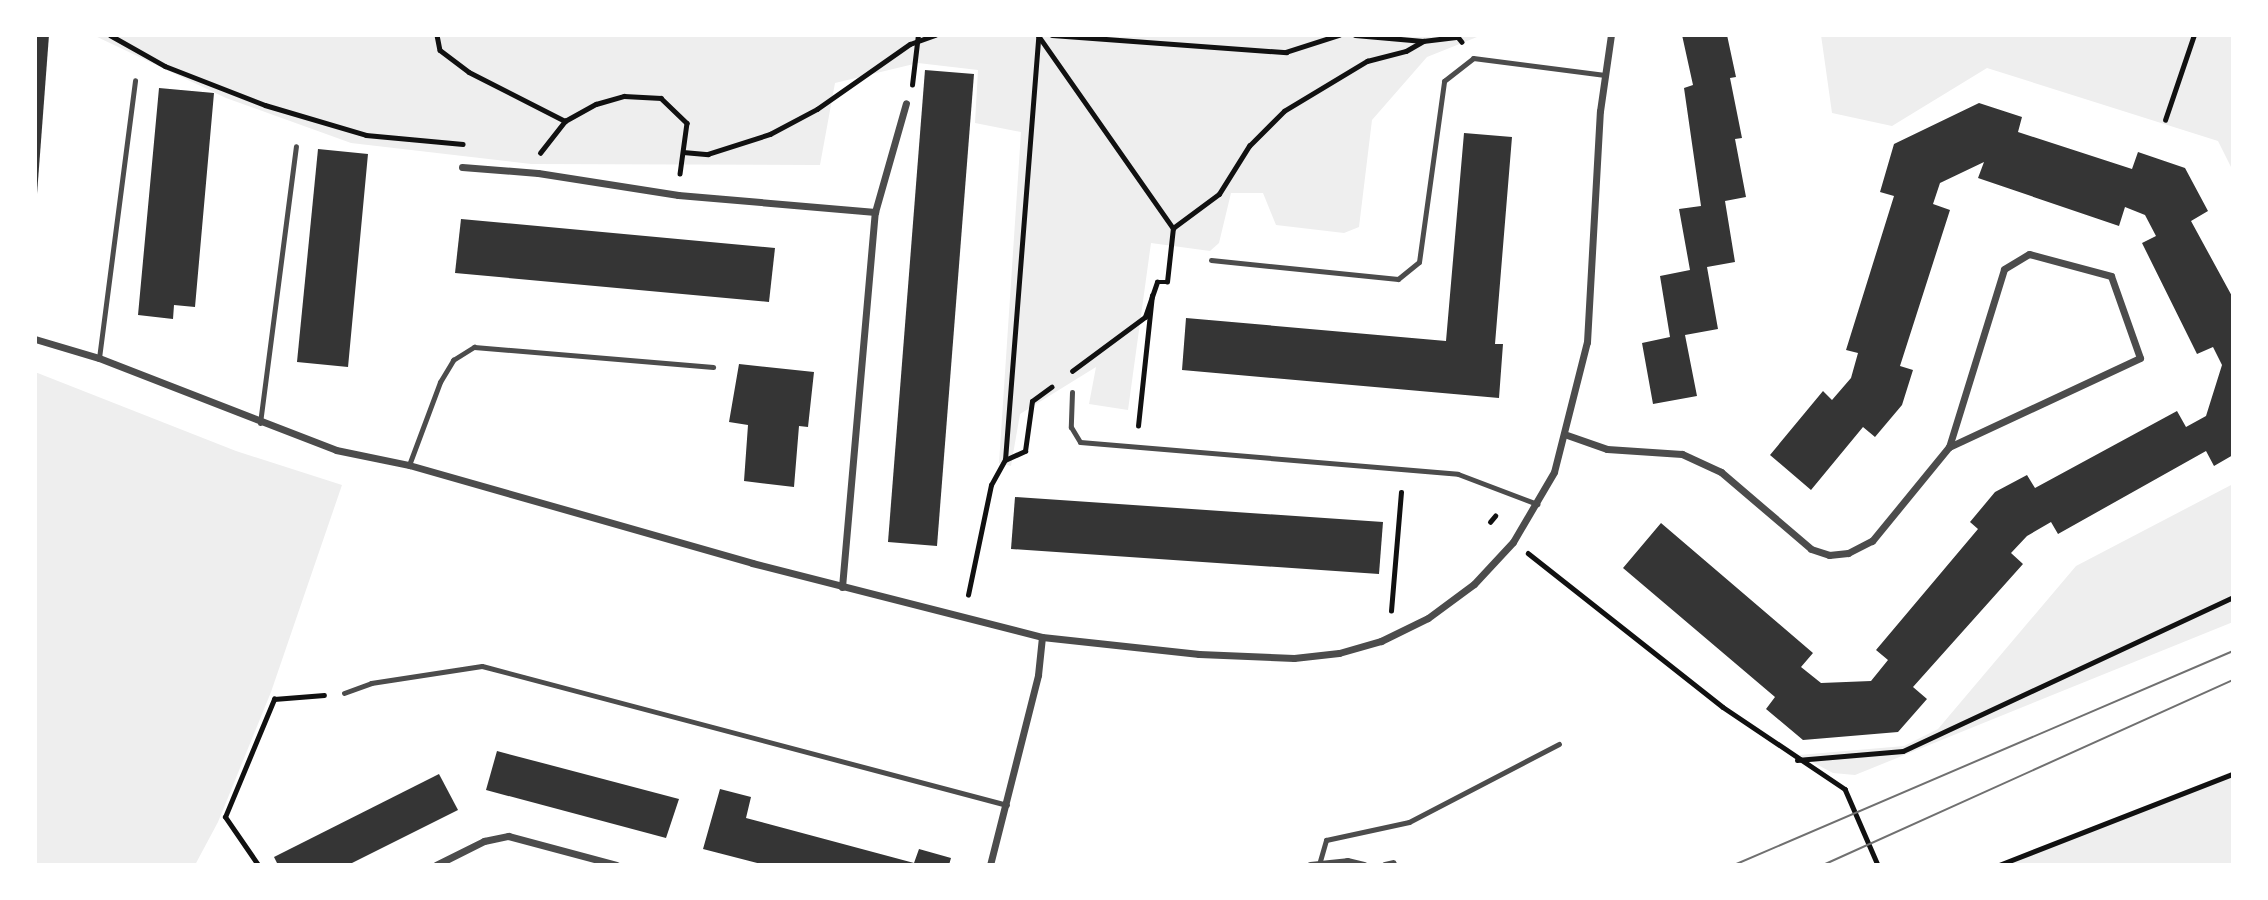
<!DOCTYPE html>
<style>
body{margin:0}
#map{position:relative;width:2268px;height:900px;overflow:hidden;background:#fff;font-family:Roboto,sans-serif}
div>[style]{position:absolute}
.green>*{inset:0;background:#eee}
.building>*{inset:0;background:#353535}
.path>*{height:4.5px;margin:-2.25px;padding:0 2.25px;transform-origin:2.25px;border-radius:2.25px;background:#111}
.service>*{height:5px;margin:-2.5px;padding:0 2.5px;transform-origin:2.5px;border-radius:2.5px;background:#4c4c4c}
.minor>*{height:7px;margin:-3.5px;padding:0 3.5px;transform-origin:3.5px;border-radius:3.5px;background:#4c4c4c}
.tram>*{height:2px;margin:-1px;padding:0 1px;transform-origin:1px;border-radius:1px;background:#707070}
span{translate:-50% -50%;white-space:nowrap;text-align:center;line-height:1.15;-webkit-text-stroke:6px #fff;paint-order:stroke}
.frame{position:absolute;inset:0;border:37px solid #fff;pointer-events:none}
</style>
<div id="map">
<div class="green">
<div style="clip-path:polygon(93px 35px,1482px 35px,1427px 57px,1372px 120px,1359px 227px,1344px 233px,1276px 225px,1263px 193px,1231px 193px,1219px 243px,1210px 251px,1151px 243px,1128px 410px,1089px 404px,1096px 367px,1020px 414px,1011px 466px,999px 463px,1021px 132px,975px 123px,978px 70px,918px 63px,835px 83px,820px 165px,531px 164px,351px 143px,226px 98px)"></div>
<div style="clip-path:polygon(1821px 35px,2233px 35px,2233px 171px,2218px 141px,1987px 68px,1892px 126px,1832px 113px)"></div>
<div style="clip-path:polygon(35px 372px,236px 451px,342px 485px,271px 692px,218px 822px,195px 865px,35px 865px)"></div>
<div style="clip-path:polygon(2233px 484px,2233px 622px,1855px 775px,1833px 773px,1799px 755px,1904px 746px,1938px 729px,2076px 566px)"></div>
<div style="clip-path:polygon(2233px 771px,2233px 865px,2003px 865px)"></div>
</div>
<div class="building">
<div style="clip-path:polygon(35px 35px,49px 35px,37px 194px,35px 194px)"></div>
<div style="clip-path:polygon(1682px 35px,1727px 35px,1736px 77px,1730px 78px,1742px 138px,1735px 139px,1746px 197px,1725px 201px,1735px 262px,1707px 267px,1718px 329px,1685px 335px,1697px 396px,1653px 404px,1642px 343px,1670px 337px,1660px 276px,1690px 270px,1679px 209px,1701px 206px,1684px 88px,1693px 85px)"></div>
<div style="clip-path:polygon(925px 70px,974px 74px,937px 546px,888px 542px)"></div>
<div style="clip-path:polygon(159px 88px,214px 93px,195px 307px,174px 305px,173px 319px,138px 315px)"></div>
<div style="clip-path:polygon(1979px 103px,2022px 117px,2018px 132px,2132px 169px,2138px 152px,2185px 168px,2208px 211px,2191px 221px,2233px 298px,2233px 455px,2214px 466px,2206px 451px,2058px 534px,2051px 522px,2027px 536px,2011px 553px,2023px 564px,1913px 687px,1927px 699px,1898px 732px,1803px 740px,1766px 709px,1775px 697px,1623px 568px,1661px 523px,1813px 653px,1801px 667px,1821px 683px,1871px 681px,1888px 660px,1876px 650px,1978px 529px,1970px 522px,1995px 492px,2027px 475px,2035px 488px,2177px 411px,2186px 427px,2206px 416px,2222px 365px,2213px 347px,2197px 354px,2142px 243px,2156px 236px,2145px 215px,2125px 207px,2119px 226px,1978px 178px,1984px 162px,1940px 183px,1933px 204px,1950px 210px,1900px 366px,1913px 370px,1902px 405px,1875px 437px,1863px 427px,1811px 490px,1770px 455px,1823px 391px,1832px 400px,1851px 378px,1858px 353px,1846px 350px,1894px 196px,1880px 192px,1894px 144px)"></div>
<div style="clip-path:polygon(1464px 133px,1512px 137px,1495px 344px,1503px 344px,1499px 398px,1182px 370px,1186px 318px,1446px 341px)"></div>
<div style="clip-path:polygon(318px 149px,368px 154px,348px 367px,297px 362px)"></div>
<div style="clip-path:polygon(461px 219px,775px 248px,769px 302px,455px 273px)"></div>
<div style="clip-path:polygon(739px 364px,814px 372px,808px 427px,799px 426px,794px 487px,744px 481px,748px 425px,729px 422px)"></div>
<div style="clip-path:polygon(1015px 497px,1383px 522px,1379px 574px,1011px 549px)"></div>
<div style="clip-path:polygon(497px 751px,679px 799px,666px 838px,486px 790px)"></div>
<div style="clip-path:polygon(439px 774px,458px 810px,348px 865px,278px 865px,274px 857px)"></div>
<div style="clip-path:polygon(720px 789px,751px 797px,746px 818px,914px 863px,919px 849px,951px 858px,949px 865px,765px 865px,703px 849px)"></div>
</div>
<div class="path">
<div style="left:110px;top:35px;width:63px;rotate:29.4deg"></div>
<div style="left:165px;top:66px;width:107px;rotate:21.3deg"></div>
<div style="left:265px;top:105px;width:105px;rotate:16.5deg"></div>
<div style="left:366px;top:135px;width:97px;rotate:5.3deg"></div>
<div style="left:437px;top:35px;width:15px;rotate:79deg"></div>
<div style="left:440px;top:50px;width:36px;rotate:37deg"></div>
<div style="left:469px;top:72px;width:108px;rotate:27deg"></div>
<div style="left:1038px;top:35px;width:236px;rotate:55deg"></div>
<div style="left:1173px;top:228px;width:57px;rotate:-36.5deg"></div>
<div style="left:1219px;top:194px;width:57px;rotate:-58deg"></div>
<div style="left:1249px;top:146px;width:49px;rotate:-45deg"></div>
<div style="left:1284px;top:111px;width:97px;rotate:-31.1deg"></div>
<div style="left:1367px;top:61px;width:40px;rotate:-14.4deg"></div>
<div style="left:1406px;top:51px;width:20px;rotate:-30deg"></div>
<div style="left:1052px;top:35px;width:235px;rotate:4.2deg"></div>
<div style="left:1286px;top:52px;width:56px;rotate:-17.8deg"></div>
<div style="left:1355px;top:35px;width:68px;rotate:5deg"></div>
<div style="left:1423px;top:41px;width:35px;rotate:-7deg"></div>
<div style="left:1458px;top:37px;width:6px;rotate:51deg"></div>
<div style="left:912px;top:85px;width:50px;rotate:-83.2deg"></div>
<div style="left:2165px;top:120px;width:90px;rotate:-71.2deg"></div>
<div style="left:683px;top:152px;width:25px;rotate:5deg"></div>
<div style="left:708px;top:154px;width:65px;rotate:-17.9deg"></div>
<div style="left:770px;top:134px;width:53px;rotate:-28deg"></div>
<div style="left:817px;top:109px;width:113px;rotate:-35deg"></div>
<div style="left:910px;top:44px;width:27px;rotate:-20deg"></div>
<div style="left:540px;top:153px;width:41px;rotate:-52deg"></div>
<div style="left:565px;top:121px;width:35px;rotate:-29deg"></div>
<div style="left:596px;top:104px;width:29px;rotate:-16deg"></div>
<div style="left:624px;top:96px;width:37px;rotate:3deg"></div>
<div style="left:661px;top:98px;width:36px;rotate:44deg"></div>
<div style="left:687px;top:123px;width:51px;rotate:97.8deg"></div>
<div style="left:1072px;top:371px;width:91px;rotate:-36.5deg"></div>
<div style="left:1145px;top:317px;width:37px;rotate:-71deg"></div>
<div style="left:1157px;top:282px;width:10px"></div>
<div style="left:1167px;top:282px;width:54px;rotate:-83.7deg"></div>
<div style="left:1138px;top:426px;width:131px;rotate:-83.9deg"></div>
<div style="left:1005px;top:460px;width:425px;rotate:-85.5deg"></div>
<div style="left:1490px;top:522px;width:8px;rotate:-50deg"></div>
<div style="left:1528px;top:553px;width:248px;rotate:38.3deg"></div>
<div style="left:1723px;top:707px;width:147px;rotate:33.9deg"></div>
<div style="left:1845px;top:789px;width:83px;rotate:66.5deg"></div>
<div style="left:968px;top:595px;width:112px;rotate:-78.2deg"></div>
<div style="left:991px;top:485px;width:29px;rotate:-61deg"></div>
<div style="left:1005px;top:460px;width:22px;rotate:-24deg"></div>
<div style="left:1025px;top:451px;width:50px;rotate:-82deg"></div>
<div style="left:1032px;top:401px;width:24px;rotate:-36deg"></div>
<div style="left:1391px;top:611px;width:119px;rotate:-85.2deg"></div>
<div style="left:1797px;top:760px;width:106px;rotate:-4.9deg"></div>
<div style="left:1903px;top:751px;width:364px;rotate:-25deg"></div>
<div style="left:258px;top:865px;width:58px;rotate:-124.5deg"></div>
<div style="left:225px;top:817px;width:128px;rotate:-67.4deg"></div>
<div style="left:274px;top:699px;width:50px;rotate:-4.6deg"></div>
<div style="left:1999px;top:865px;width:251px;rotate:-21.3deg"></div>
</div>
<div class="service">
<div style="left:1211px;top:260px;width:188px;rotate:5.8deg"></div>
<div style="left:1398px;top:279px;width:27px;rotate:-39deg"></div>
<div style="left:1419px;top:262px;width:183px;rotate:-82.1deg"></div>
<div style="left:1444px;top:81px;width:37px;rotate:-38deg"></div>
<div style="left:1473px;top:58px;width:133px;rotate:7.3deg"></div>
<div style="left:99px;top:358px;width:280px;rotate:-82.6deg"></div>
<div style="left:1072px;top:392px;width:35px;rotate:92deg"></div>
<div style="left:1071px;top:427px;width:17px;rotate:59deg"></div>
<div style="left:1080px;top:442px;width:379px;rotate:4.8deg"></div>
<div style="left:1458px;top:474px;width:85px;rotate:20.8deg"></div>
<div style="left:260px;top:423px;width:279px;rotate:-82.6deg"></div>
<div style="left:409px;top:465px;width:89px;rotate:-69.5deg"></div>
<div style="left:440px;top:382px;width:26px;rotate:-59deg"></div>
<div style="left:453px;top:360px;width:25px;rotate:-32deg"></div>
<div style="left:474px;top:347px;width:240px;rotate:4.8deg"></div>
<div style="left:344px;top:693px;width:29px;rotate:-20deg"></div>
<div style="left:371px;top:683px;width:112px;rotate:-8.7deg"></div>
<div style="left:482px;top:666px;width:543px;rotate:14.83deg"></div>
<div style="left:1320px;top:861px;width:22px;rotate:-74deg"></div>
<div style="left:1326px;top:840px;width:85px;rotate:-12.2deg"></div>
<div style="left:1409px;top:822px;width:169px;rotate:-27.5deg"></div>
</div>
<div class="minor">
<div style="left:462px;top:167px;width:76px;rotate:4.5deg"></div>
<div style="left:538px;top:173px;width:142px;rotate:8.9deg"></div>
<div style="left:678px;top:195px;width:198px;rotate:4.9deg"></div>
<div style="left:35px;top:339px;width:67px;rotate:16.5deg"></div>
<div style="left:99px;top:358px;width:254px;rotate:21.2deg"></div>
<div style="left:336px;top:450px;width:75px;rotate:11.6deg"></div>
<div style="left:409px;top:465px;width:357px;rotate:15.9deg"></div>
<div style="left:752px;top:563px;width:299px;rotate:14.3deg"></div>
<div style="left:1042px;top:637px;width:158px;rotate:6.2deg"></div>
<div style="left:1199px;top:654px;width:95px;rotate:2.4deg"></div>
<div style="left:1294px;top:658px;width:45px;rotate:-6.3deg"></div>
<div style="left:1339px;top:653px;width:44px;rotate:-15.9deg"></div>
<div style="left:1381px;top:641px;width:52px;rotate:-26.1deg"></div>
<div style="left:1428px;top:618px;width:57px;rotate:-36.5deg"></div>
<div style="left:1474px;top:584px;width:57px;rotate:-47.1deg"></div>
<div style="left:1513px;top:542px;width:81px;rotate:-59.6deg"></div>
<div style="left:1554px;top:472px;width:134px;rotate:-75.8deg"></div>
<div style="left:1587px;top:342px;width:231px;rotate:-86.8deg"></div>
<div style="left:1600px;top:111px;width:77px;rotate:-81.8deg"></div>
<div style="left:1567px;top:435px;width:42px;rotate:19.3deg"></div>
<div style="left:1607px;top:449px;width:75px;rotate:3.8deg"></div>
<div style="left:1682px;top:454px;width:43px;rotate:24.8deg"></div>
<div style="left:1721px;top:472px;width:118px;rotate:40.5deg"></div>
<div style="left:1811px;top:549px;width:19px;rotate:18deg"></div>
<div style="left:1829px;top:555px;width:19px;rotate:-6deg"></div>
<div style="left:1848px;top:553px;width:27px;rotate:-27deg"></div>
<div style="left:1872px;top:541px;width:122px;rotate:-50.7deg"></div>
<div style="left:1949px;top:447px;width:186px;rotate:-72.8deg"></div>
<div style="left:2004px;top:269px;width:29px;rotate:-31deg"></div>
<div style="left:2029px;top:254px;width:85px;rotate:15deg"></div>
<div style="left:2111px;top:276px;width:87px;rotate:70.5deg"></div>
<div style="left:2140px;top:358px;width:211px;rotate:155deg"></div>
<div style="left:842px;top:587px;width:376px;rotate:-85deg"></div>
<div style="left:875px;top:212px;width:113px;rotate:-74.1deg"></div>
<div style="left:436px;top:865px;width:54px;rotate:-26.6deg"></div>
<div style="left:484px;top:841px;width:25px;rotate:-12deg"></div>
<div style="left:508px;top:836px;width:112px;rotate:15deg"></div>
<div style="left:990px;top:865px;width:196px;rotate:-75.8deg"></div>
<div style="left:1038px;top:675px;width:38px;rotate:-84deg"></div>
<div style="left:1310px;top:865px;width:37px;rotate:-6deg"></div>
<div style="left:1347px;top:861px;width:17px;rotate:13deg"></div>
<div style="left:1385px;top:865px;width:8px;rotate:-14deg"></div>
</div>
<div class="tram">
<div style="left:1734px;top:865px;width:543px;rotate:-23.21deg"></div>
<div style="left:1823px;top:865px;width:450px;rotate:-24.3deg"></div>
</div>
<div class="frame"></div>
</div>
